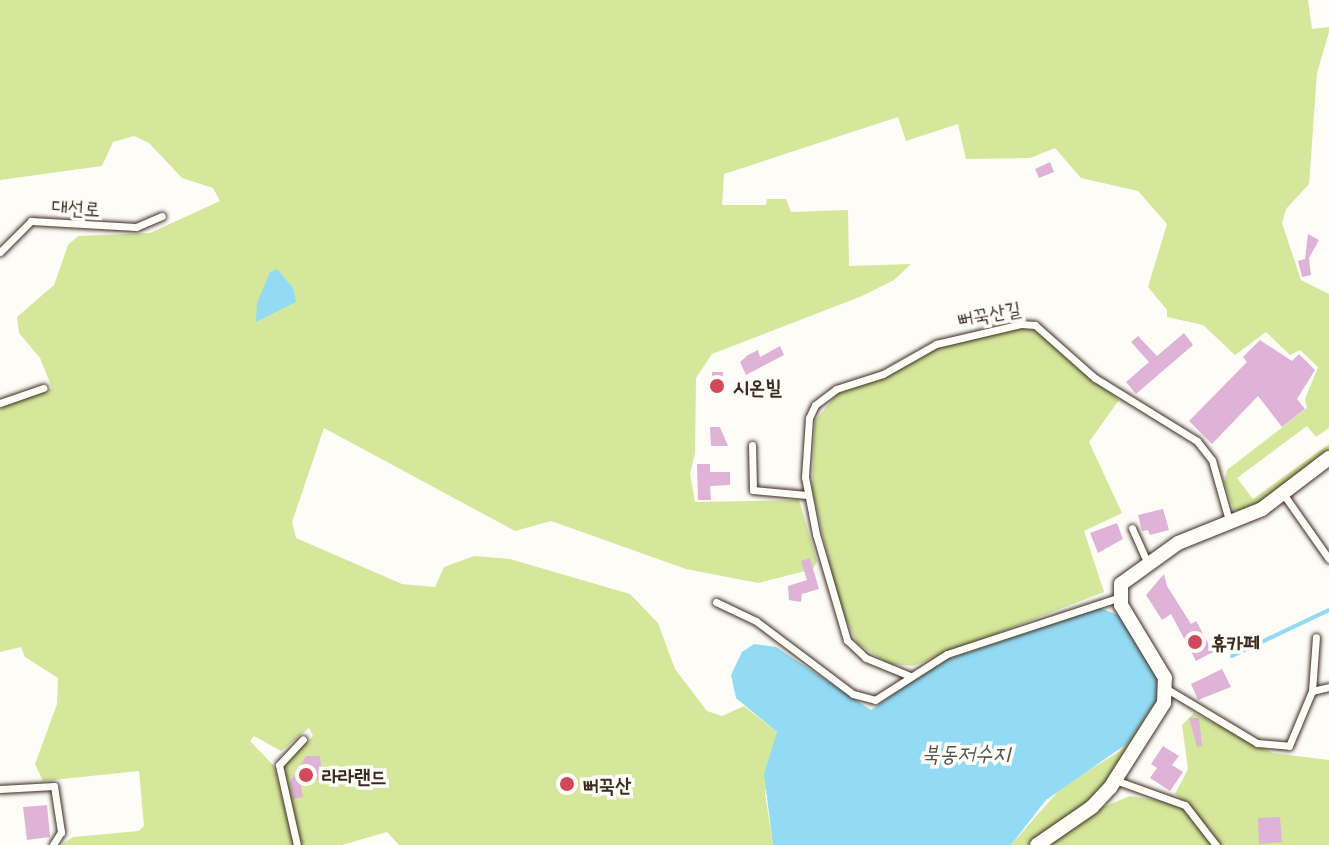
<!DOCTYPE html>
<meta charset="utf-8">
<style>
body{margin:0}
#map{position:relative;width:1329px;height:845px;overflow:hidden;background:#fdfcf7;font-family:Delius,"Poor Story",sans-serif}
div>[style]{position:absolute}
.green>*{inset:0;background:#d5e79b}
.water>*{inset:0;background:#93dbf4}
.stream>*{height:4px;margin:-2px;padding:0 2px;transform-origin:2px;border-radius:2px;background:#93dbf4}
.building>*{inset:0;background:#dfb3d7}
.roads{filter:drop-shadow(0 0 2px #3b2a1e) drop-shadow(0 0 2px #3b2a1e)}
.lane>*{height:7px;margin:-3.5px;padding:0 3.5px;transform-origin:3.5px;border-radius:3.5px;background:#fdfcf7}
.street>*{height:14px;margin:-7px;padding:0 7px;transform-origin:7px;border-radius:7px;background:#fdfcf7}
.dots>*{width:22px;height:22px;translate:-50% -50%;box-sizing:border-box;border:4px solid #fdfcf7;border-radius:50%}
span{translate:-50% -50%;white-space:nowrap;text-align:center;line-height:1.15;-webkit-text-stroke:7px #fdfcf7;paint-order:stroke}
.street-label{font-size:20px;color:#3b2a1e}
.poi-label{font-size:20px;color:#3b2a1e;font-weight:700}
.left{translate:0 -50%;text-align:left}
.water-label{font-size:22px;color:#515654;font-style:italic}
</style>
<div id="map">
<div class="green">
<div style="clip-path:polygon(0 0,1308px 0,1312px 29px,1329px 27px,1329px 32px,1317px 73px,1309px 184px,1286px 209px,1282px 223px,1301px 280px,1329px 294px,1329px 428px,1316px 437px,1307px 426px,1237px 478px,1253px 499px,1329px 444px,1329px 450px,1295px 480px,1245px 511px,1234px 510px,1224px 482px,1227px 470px,1307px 408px,1305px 399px,1318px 367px,1300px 350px,1290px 355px,1266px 332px,1235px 355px,1203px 325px,1167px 317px,1167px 310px,1148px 287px,1167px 224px,1138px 191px,1081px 178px,1055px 148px,1030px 158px,966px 159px,958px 124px,906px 141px,898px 117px,724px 174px,722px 205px,766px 205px,767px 199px,786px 199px,791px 212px,848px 210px,849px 266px,911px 264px,894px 280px,862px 296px,712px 354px,696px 378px,695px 453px,690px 474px,695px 502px,799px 500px,817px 561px,813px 569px,758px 583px,686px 569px,551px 521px,515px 531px,324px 428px,292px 522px,296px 538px,402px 584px,435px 587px,444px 567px,474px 556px,510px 559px,630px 594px,658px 623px,675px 669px,707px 711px,722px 716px,744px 706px,777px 732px,765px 793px,773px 845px,399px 845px,387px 832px,342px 845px,300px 845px,283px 767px,313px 736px,309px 728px,281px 751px,254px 736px,250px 741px,274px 766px,294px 845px,61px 845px,73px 837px,139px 831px,144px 826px,139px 771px,43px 781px,35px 764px,57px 704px,58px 678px,25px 657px,21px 647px,0 652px,0 408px,52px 388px,40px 358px,19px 333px,17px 317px,54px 285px,68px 245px,78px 236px,150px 233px,220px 201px,213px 188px,182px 178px,149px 143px,134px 136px,113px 142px,102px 166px,0 180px)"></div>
<div style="clip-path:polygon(1021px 327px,1036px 331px,1119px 400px,1089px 442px,1122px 513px,1084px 531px,1104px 592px,913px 666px,889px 664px,857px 643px,839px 605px,812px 488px,815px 421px,837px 394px,890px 375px,935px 349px)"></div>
<div style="clip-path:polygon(1158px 698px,1102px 791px,1031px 845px,1011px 845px,1062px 787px,1120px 751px)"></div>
<div style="clip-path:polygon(1194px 713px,1273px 753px,1329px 760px,1329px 845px,1044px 845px,1096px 810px,1130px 796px,1190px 806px,1175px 794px,1188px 769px,1182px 725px)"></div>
</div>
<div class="water">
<div style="clip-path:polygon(277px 269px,293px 288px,296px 302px,256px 322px,257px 303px,270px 272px)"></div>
<div style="clip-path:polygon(1100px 608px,1118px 615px,1152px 662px,1159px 676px,1158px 698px,1128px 743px,1046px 800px,1011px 845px,773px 845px,764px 774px,777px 732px,736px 698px,731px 675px,742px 652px,754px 644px,776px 647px,871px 710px,939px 662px)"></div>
</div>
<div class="stream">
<div style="left:1232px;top:656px;width:107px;rotate:-25.4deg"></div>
</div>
<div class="building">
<div style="clip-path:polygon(1050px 162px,1054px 172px,1039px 178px,1035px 169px)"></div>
<div style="clip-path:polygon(1308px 234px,1319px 240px,1309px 258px,1311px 275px,1302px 277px,1298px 261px,1305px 259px)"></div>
<div style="clip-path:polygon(1184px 333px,1193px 345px,1136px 394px,1126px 382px,1149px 362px,1131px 342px,1138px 336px,1157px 356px)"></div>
<div style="clip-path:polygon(1260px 340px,1292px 361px,1299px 354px,1315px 370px,1297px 399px,1305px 409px,1282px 427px,1258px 396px,1212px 444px,1189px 421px,1247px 362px,1243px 357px)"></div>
<div style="clip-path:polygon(780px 346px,784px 355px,746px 375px,740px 362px,748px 355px,758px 350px,760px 357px)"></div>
<div style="clip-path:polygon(712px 372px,723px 372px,723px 395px,711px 394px)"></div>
<div style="clip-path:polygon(710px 427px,720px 427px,728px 446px,711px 446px)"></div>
<div style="clip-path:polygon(697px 464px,710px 464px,710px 472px,730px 472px,730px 485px,710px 486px,711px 500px,698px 500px)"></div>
<div style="clip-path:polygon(1163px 509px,1169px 530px,1150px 535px,1148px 530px,1142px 531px,1138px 515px)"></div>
<div style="clip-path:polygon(1117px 523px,1123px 539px,1098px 553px,1090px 533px)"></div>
<div style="clip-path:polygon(810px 558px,819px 589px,802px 594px,801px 602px,789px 600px,788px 586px,807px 580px,801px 561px)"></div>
<div style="clip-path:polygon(1164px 574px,1167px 586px,1191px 624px,1196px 621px,1213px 652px,1196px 661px,1171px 614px,1162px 620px,1146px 595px)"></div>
<div style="clip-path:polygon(1222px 669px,1231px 687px,1198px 700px,1191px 684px)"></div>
<div style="clip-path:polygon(1189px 718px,1199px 718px,1202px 746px,1197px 747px)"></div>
<div style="clip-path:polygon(1163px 746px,1179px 756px,1172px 765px,1183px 772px,1170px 791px,1150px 778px,1157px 768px,1151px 764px)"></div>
<div style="clip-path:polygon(306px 756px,320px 756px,323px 780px,300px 780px,303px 797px,293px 799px,290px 782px)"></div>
<div style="clip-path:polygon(47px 805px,50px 837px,27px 840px,23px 807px)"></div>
<div style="clip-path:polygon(1280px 817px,1282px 842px,1259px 844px,1258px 818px)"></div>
</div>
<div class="roads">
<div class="lane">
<div style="left:0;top:252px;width:44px;rotate:-45deg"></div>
<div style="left:31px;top:221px;width:105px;rotate:3.3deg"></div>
<div style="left:136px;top:227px;width:28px;rotate:-23deg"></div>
<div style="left:0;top:403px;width:46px;rotate:-19.2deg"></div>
<div style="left:752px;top:445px;width:45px;rotate:88.7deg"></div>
<div style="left:753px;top:490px;width:54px;rotate:5.3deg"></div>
<div style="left:1284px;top:495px;width:78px;rotate:54.9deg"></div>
<div style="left:1132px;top:528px;width:37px;rotate:66deg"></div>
<div style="left:716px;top:602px;width:44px;rotate:25.4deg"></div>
<div style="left:756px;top:621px;width:121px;rotate:37deg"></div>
<div style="left:853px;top:694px;width:23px;rotate:15deg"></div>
<div style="left:875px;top:700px;width:85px;rotate:-32.6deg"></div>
<div style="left:947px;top:654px;width:179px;rotate:-18.2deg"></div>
<div style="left:910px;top:676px;width:48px;rotate:-157.8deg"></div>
<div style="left:866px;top:658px;width:26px;rotate:-137deg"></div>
<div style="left:847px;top:640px;width:110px;rotate:-106.3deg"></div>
<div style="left:816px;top:534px;width:58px;rotate:-100.9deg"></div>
<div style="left:805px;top:477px;width:59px;rotate:-86.1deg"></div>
<div style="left:809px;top:418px;width:14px;rotate:-65deg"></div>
<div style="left:815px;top:405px;width:26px;rotate:-37deg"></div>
<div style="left:836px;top:389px;width:49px;rotate:-17.7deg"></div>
<div style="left:883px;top:374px;width:61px;rotate:-29.5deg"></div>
<div style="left:936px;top:344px;width:87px;rotate:-13.2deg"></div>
<div style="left:1021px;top:324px;width:14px;rotate:4deg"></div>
<div style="left:1035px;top:325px;width:80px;rotate:41.5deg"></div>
<div style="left:1095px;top:378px;width:120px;rotate:31.7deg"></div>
<div style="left:1197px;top:441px;width:24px;rotate:52deg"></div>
<div style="left:1212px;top:460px;width:66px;rotate:74.3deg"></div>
<div style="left:1167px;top:689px;width:105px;rotate:31deg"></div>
<div style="left:1257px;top:743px;width:32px;rotate:5deg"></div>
<div style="left:1289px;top:746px;width:60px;rotate:-67.3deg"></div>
<div style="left:1312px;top:691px;width:54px;rotate:-85.8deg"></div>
<div style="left:1312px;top:691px;width:17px;rotate:-13deg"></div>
<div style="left:1115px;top:780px;width:74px;rotate:19.7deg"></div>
<div style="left:1185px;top:805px;width:51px;rotate:52.2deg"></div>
<div style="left:0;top:789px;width:54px;rotate:-3.2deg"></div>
<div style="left:54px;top:786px;width:47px;rotate:81.3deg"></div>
<div style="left:61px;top:832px;width:15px;rotate:122deg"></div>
<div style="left:297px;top:845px;width:82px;rotate:-102.7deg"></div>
<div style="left:279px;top:765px;width:35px;rotate:-47deg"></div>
</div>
<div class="street">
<div style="left:1037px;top:845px;width:67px;rotate:-34.6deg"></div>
<div style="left:1092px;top:807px;width:26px;rotate:-47deg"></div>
<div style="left:1110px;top:788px;width:101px;rotate:-57.6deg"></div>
<div style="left:1164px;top:703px;width:25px;rotate:-88deg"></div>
<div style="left:1165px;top:678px;width:85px;rotate:-121.1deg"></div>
<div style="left:1121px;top:605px;width:21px;rotate:-90deg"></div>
<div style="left:1121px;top:584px;width:70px;rotate:-35.7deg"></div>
<div style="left:1178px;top:543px;width:91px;rotate:-22deg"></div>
<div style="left:1262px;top:509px;width:84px;rotate:-37.3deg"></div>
</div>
</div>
<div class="dots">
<div style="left:717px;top:386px;background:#d1495b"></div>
<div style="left:1195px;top:642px;background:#d1495b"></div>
<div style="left:306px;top:775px;background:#d1495b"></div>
<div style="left:567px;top:784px;background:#d1495b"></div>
</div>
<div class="street-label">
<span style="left:76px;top:207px;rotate:4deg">대선로</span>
<span style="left:989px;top:313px;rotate:-10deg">뻐꾹산길</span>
</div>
<div class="poi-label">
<span class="left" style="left:733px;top:386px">시온빌</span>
<span class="left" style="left:1211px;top:642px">휴카페</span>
<span class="left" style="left:322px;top:775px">라라랜드</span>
<span class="left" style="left:583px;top:784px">뻐꾹산</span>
</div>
<div class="water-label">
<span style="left:966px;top:754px">북동저수지</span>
</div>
</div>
